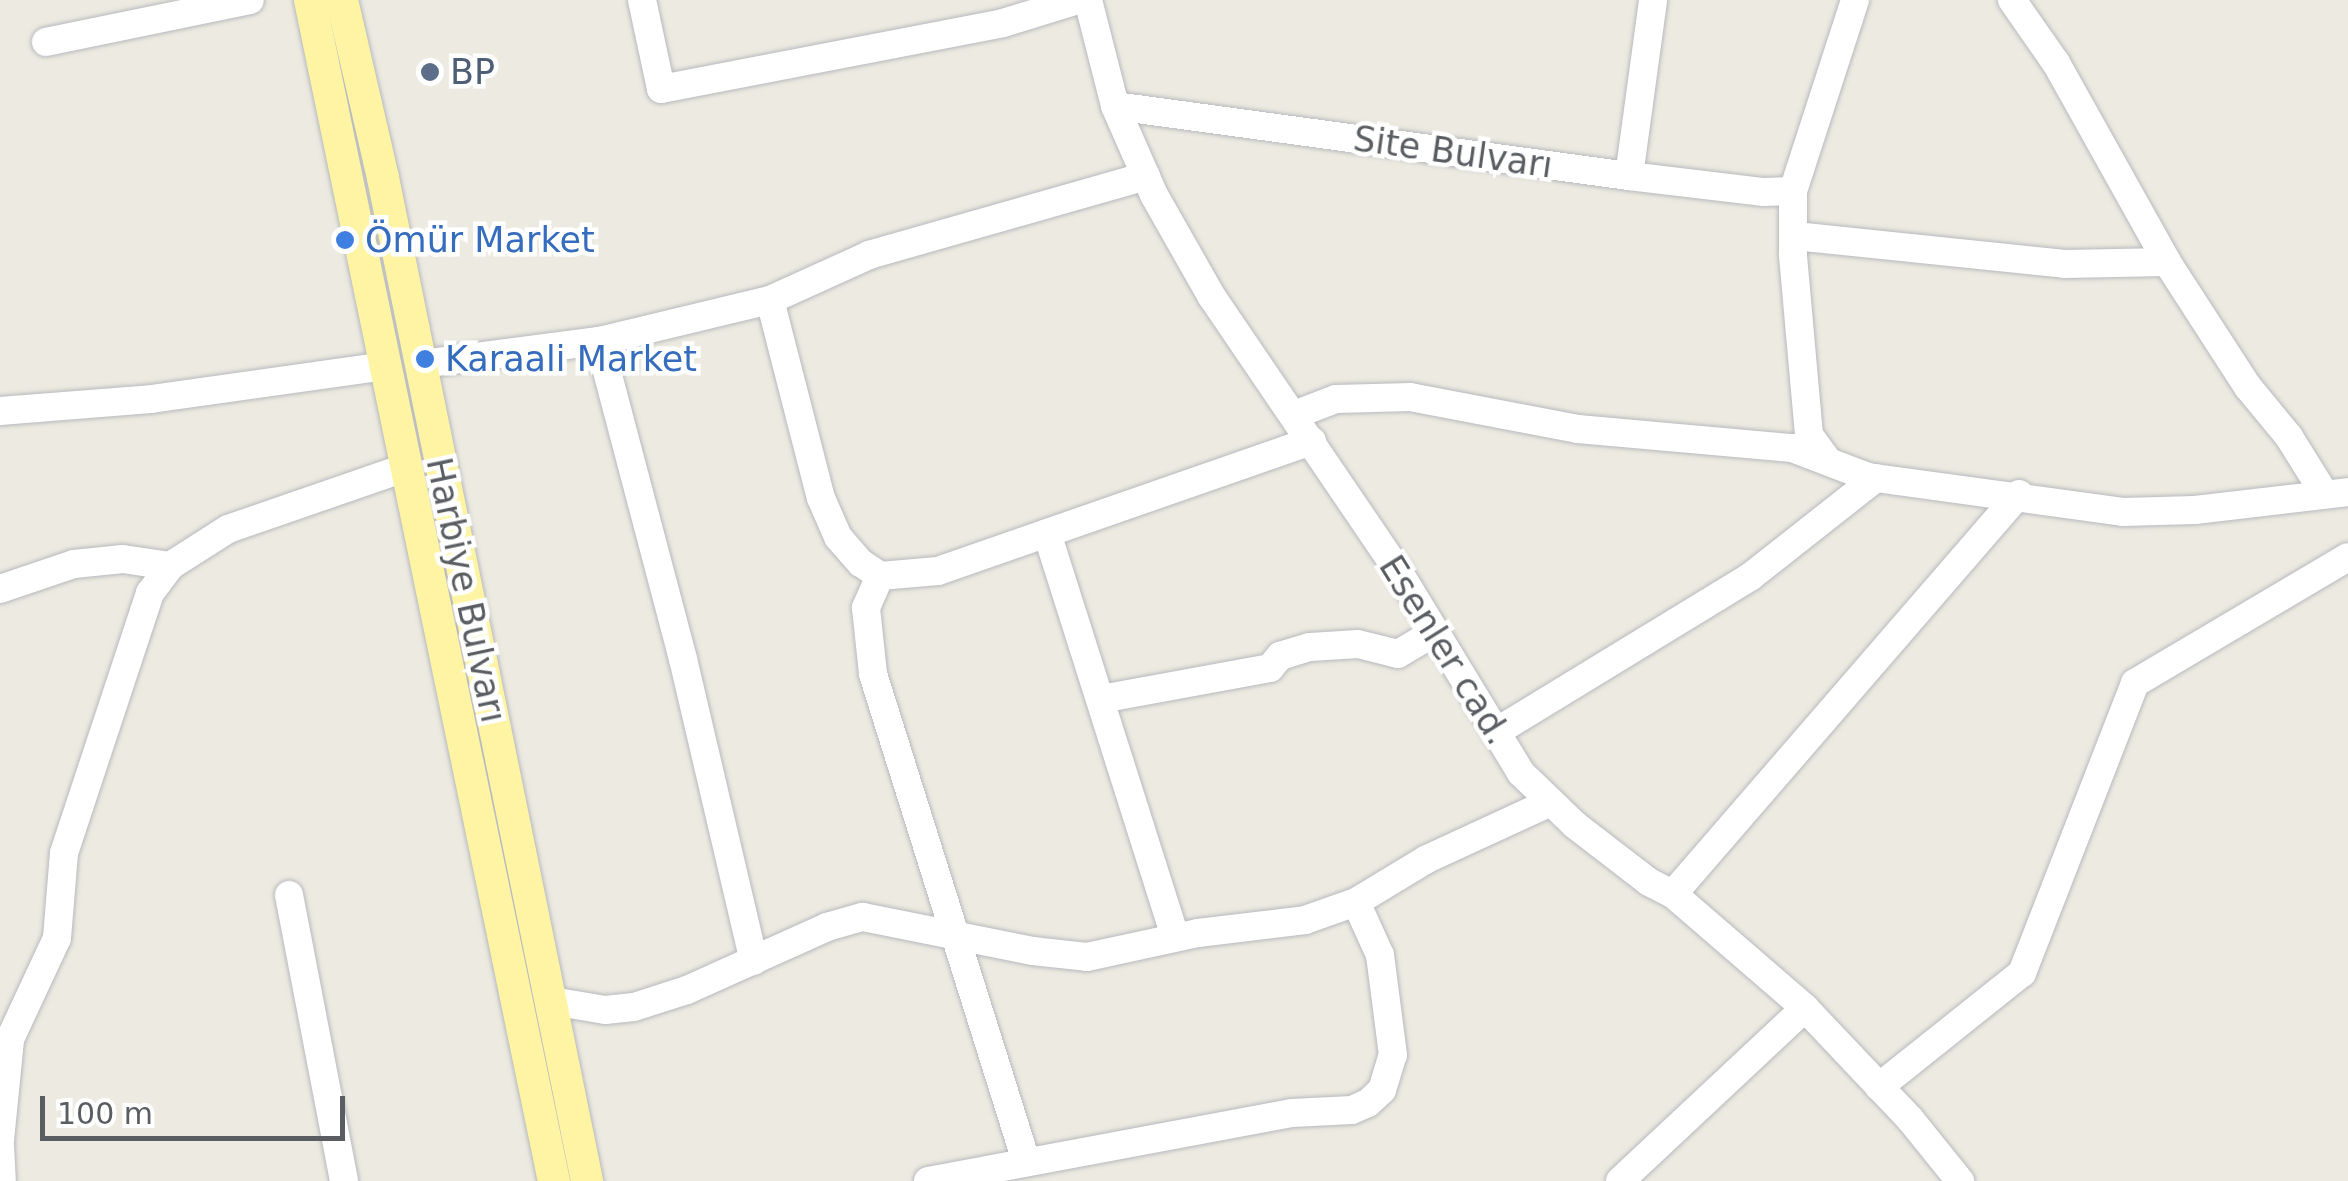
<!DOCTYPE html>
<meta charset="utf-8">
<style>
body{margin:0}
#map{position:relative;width:2348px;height:1181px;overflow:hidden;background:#edebe1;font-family:"DejaVu Sans",sans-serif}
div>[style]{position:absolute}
.roads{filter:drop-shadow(0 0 2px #b7b9be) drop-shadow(0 0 2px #b7b9be)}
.minor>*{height:28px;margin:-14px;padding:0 14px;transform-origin:14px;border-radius:14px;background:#fff}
.major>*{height:32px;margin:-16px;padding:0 16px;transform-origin:16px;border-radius:16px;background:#fff4a4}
.dots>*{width:28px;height:28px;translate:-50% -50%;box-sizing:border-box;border:5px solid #fff;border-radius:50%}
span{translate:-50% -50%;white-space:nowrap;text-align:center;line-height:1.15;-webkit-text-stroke:9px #fff;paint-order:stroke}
.service-label{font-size:35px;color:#4e5e75}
.left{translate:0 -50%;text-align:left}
.street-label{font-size:35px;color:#5a5d62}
.shop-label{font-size:35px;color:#366cbe}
.scale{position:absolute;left:40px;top:1096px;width:305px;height:45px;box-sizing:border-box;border:5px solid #5a5d62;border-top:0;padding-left:12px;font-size:30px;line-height:35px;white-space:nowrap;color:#5a5d62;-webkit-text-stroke:8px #fff;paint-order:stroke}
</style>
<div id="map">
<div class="roads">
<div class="minor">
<div style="left:642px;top:0;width:91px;rotate:77.9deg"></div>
<div style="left:661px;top:89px;width:348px;rotate:-10.9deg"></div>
<div style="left:1003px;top:23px;width:78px;rotate:-17deg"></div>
<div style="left:1088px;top:0;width:109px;rotate:75.7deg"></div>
<div style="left:1115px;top:106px;width:97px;rotate:66.3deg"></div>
<div style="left:1154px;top:195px;width:117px;rotate:60.4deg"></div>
<div style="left:1212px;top:297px;width:335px;rotate:55.8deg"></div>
<div style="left:1400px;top:574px;width:233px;rotate:58.7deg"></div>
<div style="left:1521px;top:773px;width:75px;rotate:43.9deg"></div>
<div style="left:1575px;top:825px;width:93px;rotate:37.6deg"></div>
<div style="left:1649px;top:882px;width:27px;rotate:27deg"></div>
<div style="left:1673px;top:894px;width:174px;rotate:40.8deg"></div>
<div style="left:1805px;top:1008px;width:153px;rotate:46.6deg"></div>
<div style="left:1910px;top:1119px;width:80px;rotate:51.1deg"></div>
<div style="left:2012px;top:0;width:77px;rotate:55.1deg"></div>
<div style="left:2056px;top:63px;width:228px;rotate:60.8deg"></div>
<div style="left:2167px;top:262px;width:149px;rotate:57.1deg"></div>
<div style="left:2248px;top:387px;width:65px;rotate:50.6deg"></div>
<div style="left:2289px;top:437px;width:66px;rotate:58deg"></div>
<div style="left:46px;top:42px;width:208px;rotate:-11.6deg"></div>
<div style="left:1115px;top:106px;width:519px;rotate:7.76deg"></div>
<div style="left:1629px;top:176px;width:136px;rotate:6.8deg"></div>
<div style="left:1764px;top:192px;width:29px;rotate:-2deg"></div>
<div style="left:1629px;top:176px;width:178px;rotate:-82.2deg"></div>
<div style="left:1795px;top:236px;width:271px;rotate:5.9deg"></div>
<div style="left:2065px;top:264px;width:102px;rotate:-1.1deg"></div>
<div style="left:770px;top:300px;width:204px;rotate:75.6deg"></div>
<div style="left:821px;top:498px;width:43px;rotate:66.4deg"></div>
<div style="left:838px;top:537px;width:35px;rotate:49deg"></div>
<div style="left:861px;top:563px;width:23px;rotate:34deg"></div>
<div style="left:880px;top:576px;width:58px;rotate:-4.9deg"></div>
<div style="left:938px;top:571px;width:396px;rotate:-19.2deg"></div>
<div style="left:599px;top:341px;width:329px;rotate:75.2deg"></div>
<div style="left:683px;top:659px;width:310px;rotate:76.8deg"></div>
<div style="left:421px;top:364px;width:179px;rotate:-7.4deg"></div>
<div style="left:599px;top:341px;width:176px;rotate:-13.5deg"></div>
<div style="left:770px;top:300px;width:109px;rotate:-24.4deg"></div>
<div style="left:869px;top:255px;width:288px;rotate:-15.9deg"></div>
<div style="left:0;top:411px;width:151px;rotate:-4.5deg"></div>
<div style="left:151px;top:399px;width:236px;rotate:-8deg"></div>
<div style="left:1294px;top:415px;width:45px;rotate:-20.9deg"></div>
<div style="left:1336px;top:399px;width:74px;rotate:-1.5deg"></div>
<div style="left:1410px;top:397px;width:171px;rotate:10.8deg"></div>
<div style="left:1578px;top:429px;width:215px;rotate:5.1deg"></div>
<div style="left:1792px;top:448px;width:81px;rotate:20.9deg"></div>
<div style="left:1868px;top:477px;width:257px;rotate:7.8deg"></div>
<div style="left:2123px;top:512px;width:72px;rotate:-1.6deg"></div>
<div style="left:2195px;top:510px;width:154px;rotate:-6.7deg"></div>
<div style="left:1828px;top:461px;width:32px;rotate:-126deg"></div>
<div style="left:1809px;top:435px;width:182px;rotate:-95.1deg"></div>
<div style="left:1793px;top:254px;width:63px;rotate:-90deg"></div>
<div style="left:1793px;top:191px;width:201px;rotate:-72deg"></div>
<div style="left:1047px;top:533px;width:424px;rotate:72.4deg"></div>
<div style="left:880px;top:576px;width:35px;rotate:114deg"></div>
<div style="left:866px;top:608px;width:66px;rotate:83.9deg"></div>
<div style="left:873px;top:674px;width:510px;rotate:72.56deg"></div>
<div style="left:0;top:589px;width:78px;rotate:-18.7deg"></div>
<div style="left:74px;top:564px;width:49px;rotate:-5.8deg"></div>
<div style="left:123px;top:559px;width:48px;rotate:8.5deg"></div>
<div style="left:1101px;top:699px;width:172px;rotate:-10.4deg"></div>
<div style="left:1270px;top:668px;width:16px;rotate:-50deg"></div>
<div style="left:1280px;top:656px;width:31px;rotate:-17deg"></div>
<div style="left:1310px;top:647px;width:48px;rotate:-3.6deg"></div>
<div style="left:1358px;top:644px;width:41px;rotate:14deg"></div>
<div style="left:1398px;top:654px;width:43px;rotate:-30.7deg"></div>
<div style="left:1496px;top:732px;width:298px;rotate:-31.4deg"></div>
<div style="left:1750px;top:577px;width:160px;rotate:-38.2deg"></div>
<div style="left:1673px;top:894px;width:529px;rotate:-49.14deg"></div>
<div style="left:289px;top:895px;width:291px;rotate:79.1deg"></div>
<div style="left:552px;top:1001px;width:54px;rotate:9.6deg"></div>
<div style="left:605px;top:1010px;width:29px;rotate:-6deg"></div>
<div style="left:634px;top:1007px;width:56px;rotate:-17.8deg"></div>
<div style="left:687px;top:990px;width:154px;rotate:-24.2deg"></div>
<div style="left:827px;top:927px;width:37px;rotate:-16deg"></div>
<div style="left:863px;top:917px;width:173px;rotate:11.3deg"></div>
<div style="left:1033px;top:951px;width:54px;rotate:6.3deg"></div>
<div style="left:1087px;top:957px;width:114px;rotate:-12.2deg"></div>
<div style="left:1198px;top:933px;width:108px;rotate:-6.9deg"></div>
<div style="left:1305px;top:920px;width:54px;rotate:-19.4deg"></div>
<div style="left:1356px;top:902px;width:83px;rotate:-31.2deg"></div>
<div style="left:1427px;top:859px;width:136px;rotate:-24.7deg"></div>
<div style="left:1879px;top:1087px;width:183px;rotate:-38.6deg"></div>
<div style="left:2022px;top:973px;width:311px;rotate:-68.7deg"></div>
<div style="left:2135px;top:683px;width:247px;rotate:-30.6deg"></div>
<div style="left:0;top:1140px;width:101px;rotate:-84.3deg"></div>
<div style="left:10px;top:1039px;width:111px;rotate:-65deg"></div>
<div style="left:57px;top:938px;width:85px;rotate:-85.3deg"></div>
<div style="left:64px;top:853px;width:274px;rotate:-71.7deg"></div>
<div style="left:150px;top:593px;width:34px;rotate:-53deg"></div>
<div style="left:170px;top:566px;width:69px;rotate:-32.5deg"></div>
<div style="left:228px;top:529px;width:189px;rotate:-19.1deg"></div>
<div style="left:0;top:1146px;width:35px;rotate:87deg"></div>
<div style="left:928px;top:1181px;width:370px;rotate:-10.6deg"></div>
<div style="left:1292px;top:1113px;width:60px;rotate:-2.9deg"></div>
<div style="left:1352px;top:1110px;width:17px;rotate:-24deg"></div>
<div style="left:1368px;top:1103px;width:19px;rotate:-43deg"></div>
<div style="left:1382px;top:1090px;width:37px;rotate:-73deg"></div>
<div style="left:1393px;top:1055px;width:101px;rotate:-97.4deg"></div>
<div style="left:1380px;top:955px;width:58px;rotate:-114.4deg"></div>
<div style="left:1620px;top:1181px;width:253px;rotate:-43.1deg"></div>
</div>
<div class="major">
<div style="left:310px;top:0;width:1206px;rotate:78.33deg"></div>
<div style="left:342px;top:0;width:183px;rotate:77deg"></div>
<div style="left:383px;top:178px;width:1024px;rotate:78.5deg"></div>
</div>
</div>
<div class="dots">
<div style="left:430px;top:72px;background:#5c6f8a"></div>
<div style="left:345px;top:240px;background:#3f7fe0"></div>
<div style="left:425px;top:359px;background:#3f7fe0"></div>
</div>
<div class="service-label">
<span class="left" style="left:450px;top:72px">BP</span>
</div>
<div class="street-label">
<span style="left:1453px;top:152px;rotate:8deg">Site Bulvarı</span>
<span style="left:466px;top:590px;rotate:78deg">Harbiye Bulvarı</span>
<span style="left:1445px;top:650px;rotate:58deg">Esenler cad.</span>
</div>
<div class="shop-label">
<span class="left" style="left:365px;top:240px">Ömür Market</span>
<span class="left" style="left:445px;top:359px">Karaali Market</span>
</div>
<div class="scale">100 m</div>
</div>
